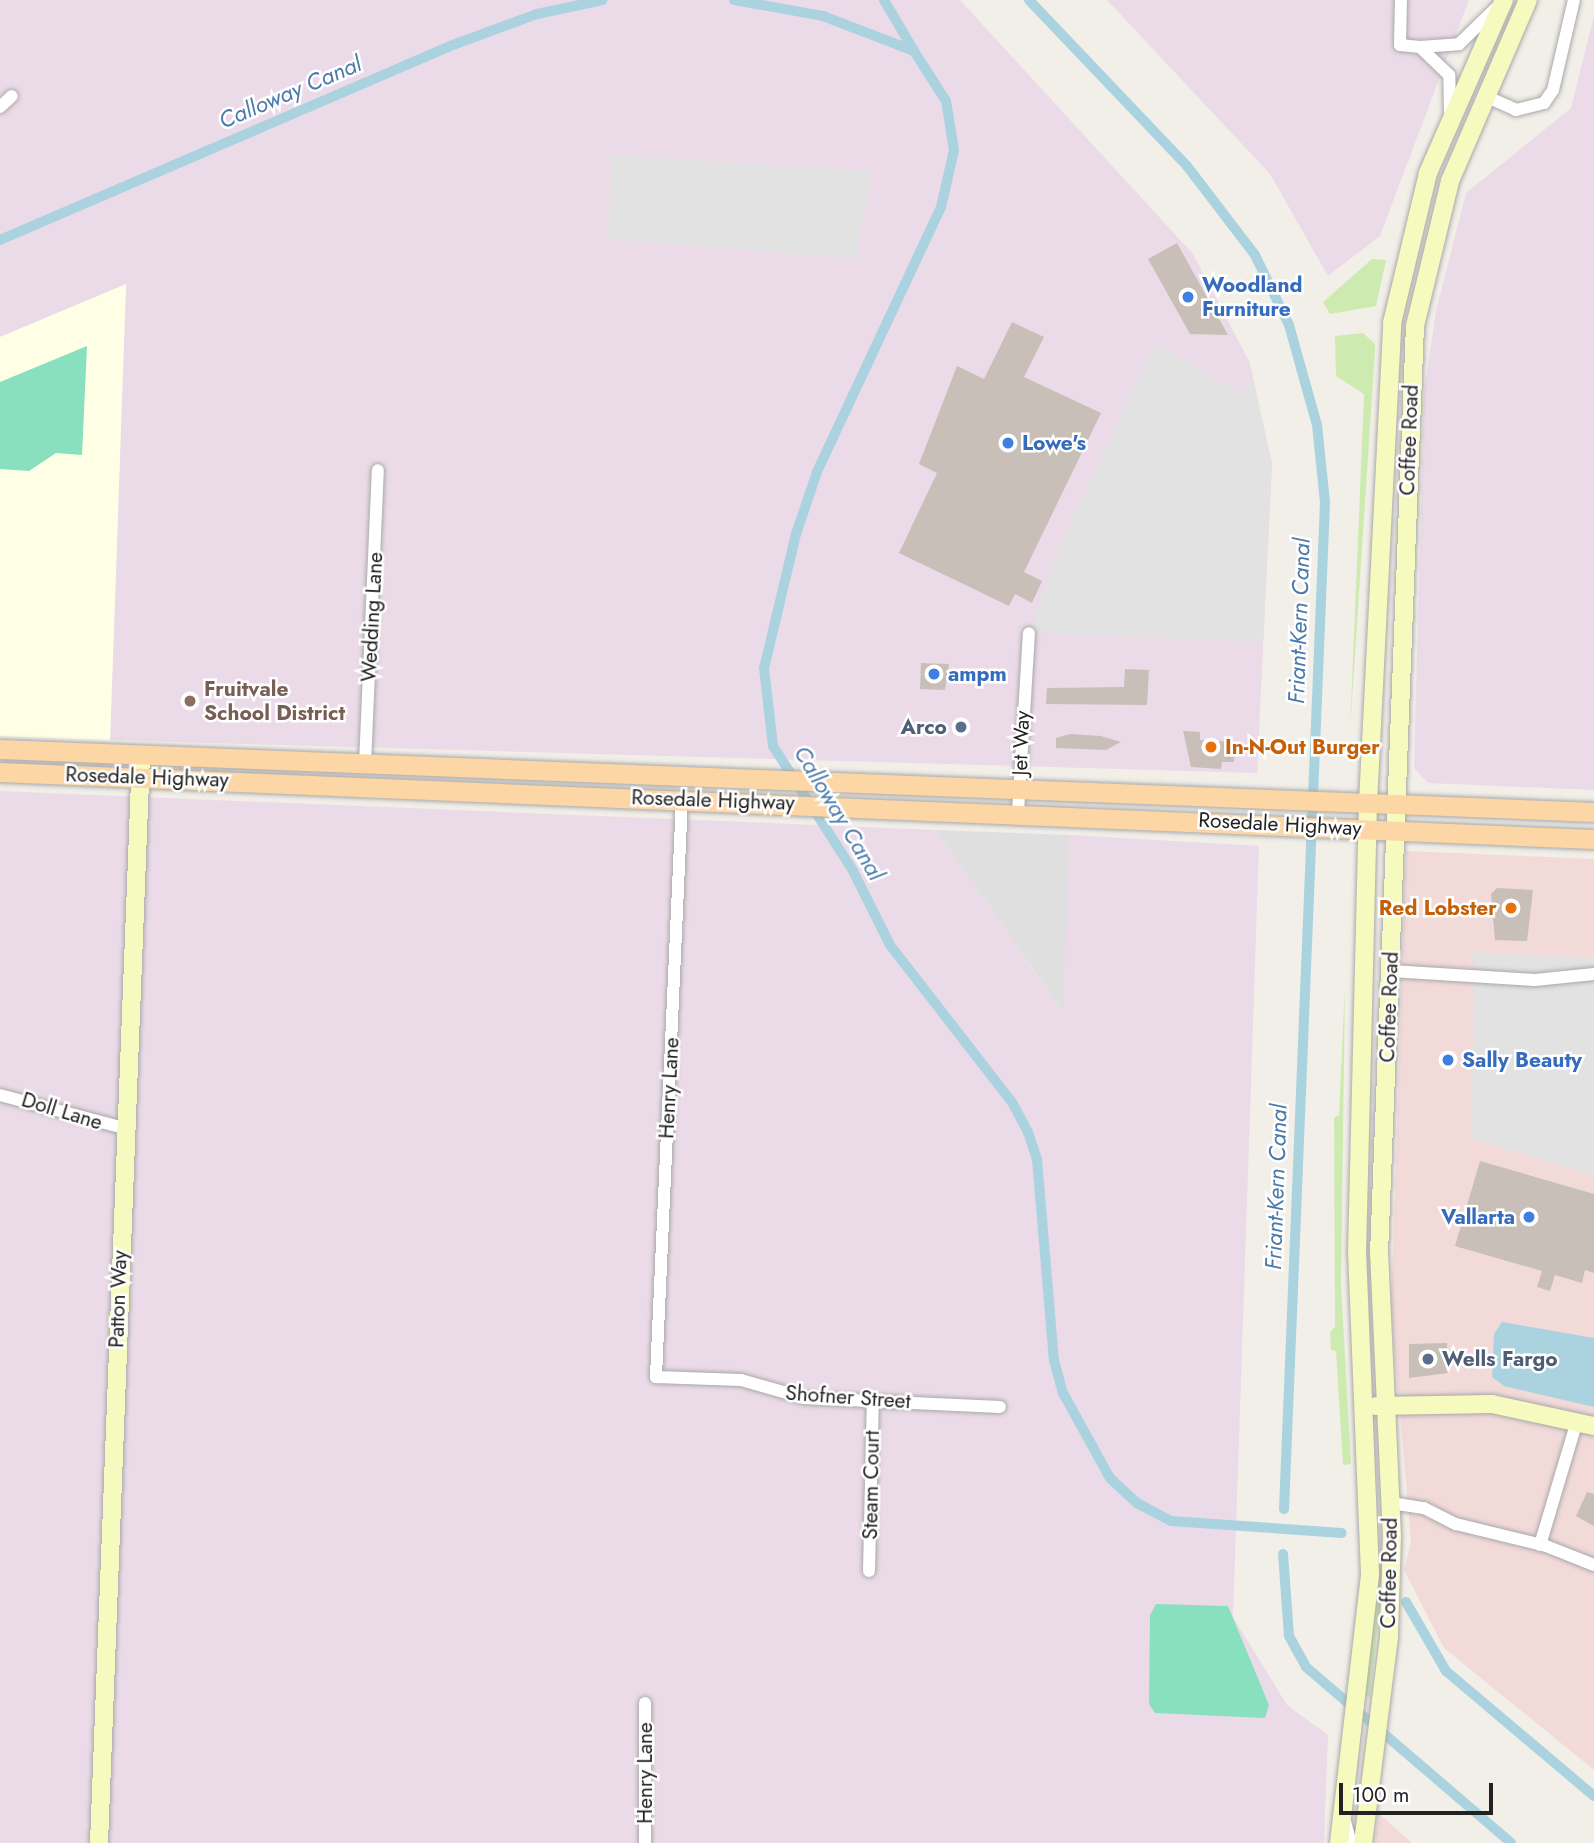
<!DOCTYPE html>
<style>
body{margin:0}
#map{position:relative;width:1594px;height:1843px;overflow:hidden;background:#f2efe9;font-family:Jost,sans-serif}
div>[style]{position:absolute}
.residential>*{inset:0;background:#e0dfdf}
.commercial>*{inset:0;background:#f2dad9}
.industrial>*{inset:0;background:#ebdbe8}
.education>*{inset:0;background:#ffffe5}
.grass>*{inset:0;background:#cdebb0}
.pitch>*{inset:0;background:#88e0be}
.parking>*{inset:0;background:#e2e2e2}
.water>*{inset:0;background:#aad3df}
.canal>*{height:10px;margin:-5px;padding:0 5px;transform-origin:5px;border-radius:5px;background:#aad3df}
.building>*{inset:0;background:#c7bfb8}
.roads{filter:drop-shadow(0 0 2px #a9a9a9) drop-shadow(0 0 2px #a9a9a9)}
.street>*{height:12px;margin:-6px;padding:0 6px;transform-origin:6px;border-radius:6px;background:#fff}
.secondary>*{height:18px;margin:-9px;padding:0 9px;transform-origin:9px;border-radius:9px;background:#f7fabf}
.primary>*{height:19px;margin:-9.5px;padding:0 9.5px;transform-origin:9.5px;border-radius:9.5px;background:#fcd6a4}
.dots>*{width:19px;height:19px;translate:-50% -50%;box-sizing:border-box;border:4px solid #fff;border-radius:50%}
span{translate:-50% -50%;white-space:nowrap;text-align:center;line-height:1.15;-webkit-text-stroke:5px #fff;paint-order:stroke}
.shop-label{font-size:21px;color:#366cbe;font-weight:700}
.left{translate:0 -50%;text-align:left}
.right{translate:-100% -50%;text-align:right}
.street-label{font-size:21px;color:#222}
.education-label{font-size:21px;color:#785e54;font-weight:700}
.service-label{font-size:21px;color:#4e5e75;font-weight:700}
.food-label{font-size:21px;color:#c56008;font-weight:700}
.water-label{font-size:23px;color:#4a7aab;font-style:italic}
.scale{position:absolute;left:1339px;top:1783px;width:154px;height:32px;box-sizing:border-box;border:4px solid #222;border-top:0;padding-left:9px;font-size:21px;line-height:24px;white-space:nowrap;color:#222;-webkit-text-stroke:5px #fff;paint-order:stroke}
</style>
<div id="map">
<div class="residential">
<div style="clip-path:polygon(935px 830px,1070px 835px,1064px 1013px)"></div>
</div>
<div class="commercial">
<div style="clip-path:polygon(1406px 851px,1594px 859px,1594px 1770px,1444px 1648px,1404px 1570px,1411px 1541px,1391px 1309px)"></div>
<div style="clip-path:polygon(1378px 1812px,1378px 1813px,1412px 1843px,1375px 1843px)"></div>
</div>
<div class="industrial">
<div style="clip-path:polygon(0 0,960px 0,1193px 254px,1250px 363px,1272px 464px,1257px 773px,110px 740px,126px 285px,0 337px)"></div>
<div style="clip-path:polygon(1107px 0,1469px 0,1380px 236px,1328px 276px,1270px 174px)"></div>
<div style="clip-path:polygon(1594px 15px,1594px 790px,1428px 783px,1414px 768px,1424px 392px,1436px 311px,1466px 193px,1571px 108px)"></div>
<div style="clip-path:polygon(0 791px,935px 830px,1063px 1012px,1070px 835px,1259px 846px,1233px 1617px,1287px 1705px,1328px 1735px,1324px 1843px,0 1843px)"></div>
</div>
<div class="education">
<div style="clip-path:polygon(126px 284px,110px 740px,0 736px,0 337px)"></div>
</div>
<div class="grass">
<div style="clip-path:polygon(1372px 259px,1386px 260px,1376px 306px,1330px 314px,1323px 302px)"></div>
<div style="clip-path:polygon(1363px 333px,1375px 344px,1375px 351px,1350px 730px,1364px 394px,1336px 376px,1335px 336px)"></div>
<div style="clip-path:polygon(1345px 987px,1341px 1284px,1351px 1464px,1343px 1465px,1336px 1351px,1331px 1350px,1330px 1332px,1335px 1327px,1334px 1118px,1339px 1115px)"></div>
<div style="clip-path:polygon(1374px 1594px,1381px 1595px,1370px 1698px,1364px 1694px)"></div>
</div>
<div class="pitch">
<div style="clip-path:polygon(87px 346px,82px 455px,56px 453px,29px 471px,0 469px,0 382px)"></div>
<div style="clip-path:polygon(1156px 1604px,1228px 1606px,1269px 1705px,1265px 1718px,1155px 1713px,1149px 1704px,1150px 1615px)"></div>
</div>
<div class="parking">
<div style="clip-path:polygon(611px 155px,872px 171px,856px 259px,608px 239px)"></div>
<div style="clip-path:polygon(1155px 342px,1245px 396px,1244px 381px,1253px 379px,1272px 464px,1263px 642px,1029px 633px,1060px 546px)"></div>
<div style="clip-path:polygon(1474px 952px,1594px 958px,1594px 1175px,1471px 1139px)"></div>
</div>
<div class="water">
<div style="clip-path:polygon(1502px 1322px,1594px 1338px,1594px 1407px,1504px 1386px,1492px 1377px,1494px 1334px)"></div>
</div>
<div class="canal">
<div style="left:734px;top:0;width:90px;rotate:10.2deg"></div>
<div style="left:823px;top:16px;width:97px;rotate:21deg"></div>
<div style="left:914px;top:51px;width:59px;rotate:57.4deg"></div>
<div style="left:946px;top:101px;width:50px;rotate:80.7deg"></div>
<div style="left:954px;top:150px;width:58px;rotate:102.8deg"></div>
<div style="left:941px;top:207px;width:293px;rotate:115.1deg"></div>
<div style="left:817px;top:472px;width:65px;rotate:108.7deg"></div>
<div style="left:796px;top:534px;width:138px;rotate:103.4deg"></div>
<div style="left:764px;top:668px;width:79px;rotate:83.4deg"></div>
<div style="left:773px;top:746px;width:146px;rotate:57.3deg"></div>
<div style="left:852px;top:869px;width:85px;rotate:63.4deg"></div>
<div style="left:890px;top:945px;width:199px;rotate:52.2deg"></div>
<div style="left:1012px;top:1102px;width:34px;rotate:62deg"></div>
<div style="left:1028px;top:1132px;width:28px;rotate:72deg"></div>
<div style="left:1037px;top:1159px;width:202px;rotate:85.2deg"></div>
<div style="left:1054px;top:1360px;width:34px;rotate:75deg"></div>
<div style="left:1063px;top:1393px;width:97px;rotate:61.1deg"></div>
<div style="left:1110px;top:1478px;width:37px;rotate:43deg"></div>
<div style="left:1137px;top:1503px;width:38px;rotate:28deg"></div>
<div style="left:1171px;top:1521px;width:171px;rotate:4deg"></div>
<div style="left:884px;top:0;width:59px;rotate:59.5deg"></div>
<div style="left:1029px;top:0;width:229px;rotate:46.4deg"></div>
<div style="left:1187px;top:166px;width:112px;rotate:52.6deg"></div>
<div style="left:1255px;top:255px;width:78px;rotate:64.1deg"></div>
<div style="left:1289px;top:325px;width:104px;rotate:74.4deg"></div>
<div style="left:1317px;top:425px;width:77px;rotate:84.1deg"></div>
<div style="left:1325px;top:502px;width:1008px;rotate:92.33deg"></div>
<div style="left:0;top:240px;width:490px;rotate:-23.3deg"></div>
<div style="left:450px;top:46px;width:93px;rotate:-20.2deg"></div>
<div style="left:537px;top:14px;width:67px;rotate:-12deg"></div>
<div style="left:1283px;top:1554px;width:82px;rotate:85.8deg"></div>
<div style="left:1289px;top:1636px;width:35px;rotate:61deg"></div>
<div style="left:1306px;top:1667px;width:270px;rotate:40.6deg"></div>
<div style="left:1406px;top:1602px;width:80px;rotate:59.9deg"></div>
<div style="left:1446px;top:1671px;width:194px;rotate:40.2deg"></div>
</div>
<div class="building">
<div style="clip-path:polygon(1177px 243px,1228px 335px,1190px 334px,1148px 259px)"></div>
<div style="clip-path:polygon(1012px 322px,1044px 337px,1024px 377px,1101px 413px,1024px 572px,1042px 581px,1032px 603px,1015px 594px,1009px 606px,899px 553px,937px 473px,919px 464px,957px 366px,984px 379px)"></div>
<div style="clip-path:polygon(921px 663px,949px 664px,945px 690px,920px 689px)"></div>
<div style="clip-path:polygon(1125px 669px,1149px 670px,1147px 705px,1046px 704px,1047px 688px,1124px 687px)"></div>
<div style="clip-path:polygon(1183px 731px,1200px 732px,1200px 740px,1235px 742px,1234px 762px,1222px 762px,1221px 769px,1191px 767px)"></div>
<div style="clip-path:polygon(1070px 734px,1101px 736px,1121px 742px,1106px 750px,1056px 748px,1056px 738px)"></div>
<div style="clip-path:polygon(1497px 888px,1533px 890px,1527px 941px,1495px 940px,1491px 894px)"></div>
<div style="clip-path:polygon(1480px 1161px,1594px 1194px,1594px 1273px,1585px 1270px,1582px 1283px,1555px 1275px,1550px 1291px,1537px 1287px,1542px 1271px,1455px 1246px)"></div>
<div style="clip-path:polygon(1447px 1343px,1448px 1373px,1409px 1378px,1409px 1344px)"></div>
<div style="clip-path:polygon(1587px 1492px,1594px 1494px,1594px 1526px,1576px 1516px)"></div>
</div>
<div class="roads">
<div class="street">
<div style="left:1401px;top:0;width:45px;rotate:91.3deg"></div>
<div style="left:1400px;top:45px;width:20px;rotate:6deg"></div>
<div style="left:1485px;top:96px;width:34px;rotate:24deg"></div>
<div style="left:1516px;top:110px;width:29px;rotate:-14deg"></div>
<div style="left:1544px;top:103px;width:16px;rotate:-55deg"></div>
<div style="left:1553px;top:90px;width:92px;rotate:-76.9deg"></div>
<div style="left:0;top:107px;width:16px;rotate:-43deg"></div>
<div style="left:1450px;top:114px;width:39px;rotate:-91deg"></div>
<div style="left:1449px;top:75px;width:40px;rotate:-136deg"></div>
<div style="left:1420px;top:47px;width:39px;rotate:-4deg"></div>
<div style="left:1459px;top:44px;width:52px;rotate:-44.2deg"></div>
<div style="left:365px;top:764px;width:294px;rotate:-87.5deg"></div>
<div style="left:682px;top:799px;width:579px;rotate:92.58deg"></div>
<div style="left:656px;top:1377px;width:85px;rotate:2deg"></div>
<div style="left:741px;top:1380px;width:66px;rotate:15.9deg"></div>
<div style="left:804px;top:1398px;width:196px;rotate:2.6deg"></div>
<div style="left:1018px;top:812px;width:179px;rotate:-86.5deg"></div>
<div style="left:1391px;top:971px;width:144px;rotate:3.6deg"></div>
<div style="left:1535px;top:980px;width:59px;rotate:-5.8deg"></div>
<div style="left:0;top:1095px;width:128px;rotate:14.9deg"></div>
<div style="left:1391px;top:1503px;width:33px;rotate:9deg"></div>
<div style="left:1424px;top:1508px;width:36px;rotate:27deg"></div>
<div style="left:1456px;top:1524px;width:93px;rotate:13.7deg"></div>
<div style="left:1546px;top:1546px;width:52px;rotate:21.6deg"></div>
<div style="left:1540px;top:1545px;width:129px;rotate:-73.4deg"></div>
<div style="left:869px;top:1571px;width:171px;rotate:-88.7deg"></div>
<div style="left:645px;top:1703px;width:140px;rotate:90deg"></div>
<div style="left:1343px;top:1814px;width:30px;rotate:75deg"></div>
</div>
<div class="secondary">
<div style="left:1376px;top:1406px;width:116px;rotate:-1deg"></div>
<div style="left:1492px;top:1404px;width:104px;rotate:12.2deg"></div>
<div style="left:99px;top:1843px;width:1089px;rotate:-87.79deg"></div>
<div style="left:1339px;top:1843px;width:271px;rotate:-83.4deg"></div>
<div style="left:1370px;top:1574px;width:321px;rotate:-92.3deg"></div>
<div style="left:1357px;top:1253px;width:450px;rotate:-88.6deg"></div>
<div style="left:1368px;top:803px;width:481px;rotate:-87.1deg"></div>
<div style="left:1392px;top:323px;width:154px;rotate:-76.5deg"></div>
<div style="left:1428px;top:173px;width:189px;rotate:-66.3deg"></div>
<div style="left:1363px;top:1843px;width:209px;rotate:-82.8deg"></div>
<div style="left:1389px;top:1636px;width:99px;rotate:-88.3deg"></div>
<div style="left:1392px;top:1537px;width:283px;rotate:-92.6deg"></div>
<div style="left:1379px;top:1254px;width:929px;rotate:-87.78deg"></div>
<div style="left:1415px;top:326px;width:149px;rotate:-76.4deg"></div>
<div style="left:1450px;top:181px;width:197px;rotate:-66.7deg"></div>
</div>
<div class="primary">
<div style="left:0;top:749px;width:1595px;rotate:2.26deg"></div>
<div style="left:0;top:772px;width:1595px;rotate:2.41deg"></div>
</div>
</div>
<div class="dots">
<div style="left:1188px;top:297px;background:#3f7fe0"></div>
<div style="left:1008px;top:443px;background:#3f7fe0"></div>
<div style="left:934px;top:674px;background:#3f7fe0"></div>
<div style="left:190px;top:701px;background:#8d6e63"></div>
<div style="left:961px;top:727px;background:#5c6f8a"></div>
<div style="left:1211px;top:747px;background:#e8710a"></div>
<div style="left:1511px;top:908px;background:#e8710a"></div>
<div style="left:1448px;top:1060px;background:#3f7fe0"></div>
<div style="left:1529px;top:1217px;background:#3f7fe0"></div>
<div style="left:1428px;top:1359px;background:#5c6f8a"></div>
</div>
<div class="shop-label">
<span class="left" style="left:1202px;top:297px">Woodland<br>Furniture</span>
<span class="left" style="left:1022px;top:443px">Lowe's</span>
<span class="left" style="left:948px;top:674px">ampm</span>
<span class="left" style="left:1462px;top:1060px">Sally Beauty</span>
<span class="right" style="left:1515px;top:1217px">Vallarta</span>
</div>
<div class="street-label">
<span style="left:1409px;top:440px;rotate:-88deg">Coffee Road</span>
<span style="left:372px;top:617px;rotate:-87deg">Wedding Lane</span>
<span style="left:1021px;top:743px;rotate:-88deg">Jet Way</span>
<span style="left:147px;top:777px;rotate:2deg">Rosedale Highway</span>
<span style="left:713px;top:800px;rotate:2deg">Rosedale Highway</span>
<span style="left:1280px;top:824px;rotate:3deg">Rosedale Highway</span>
<span style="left:1389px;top:1007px;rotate:-88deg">Coffee Road</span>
<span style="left:669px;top:1088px;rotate:-87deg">Henry Lane</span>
<span style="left:62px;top:1111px;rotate:17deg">Doll Lane</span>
<span style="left:118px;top:1299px;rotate:-88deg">Patton Way</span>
<span style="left:848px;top:1397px;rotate:4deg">Shofner Street</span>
<span style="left:871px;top:1485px;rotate:-89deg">Steam Court</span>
<span style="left:1389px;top:1573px;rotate:-89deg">Coffee Road</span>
<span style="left:645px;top:1773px;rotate:-90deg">Henry Lane</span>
</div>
<div class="education-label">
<span class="left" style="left:204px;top:701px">Fruitvale<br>School District</span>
</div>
<div class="service-label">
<span class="right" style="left:947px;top:727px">Arco</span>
<span class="left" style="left:1442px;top:1359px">Wells Fargo</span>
</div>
<div class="food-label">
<span class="left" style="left:1225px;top:747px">In-N-Out Burger</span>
<span class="right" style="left:1497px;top:908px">Red Lobster</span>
</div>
<div class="water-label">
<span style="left:290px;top:92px;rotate:-23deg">Calloway Canal</span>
<span style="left:1299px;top:621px;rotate:-88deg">Friant-Kern Canal</span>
<span style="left:839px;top:813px;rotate:59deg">Calloway Canal</span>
<span style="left:1276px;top:1187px;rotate:-88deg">Friant-Kern Canal</span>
</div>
<div class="scale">100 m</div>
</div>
